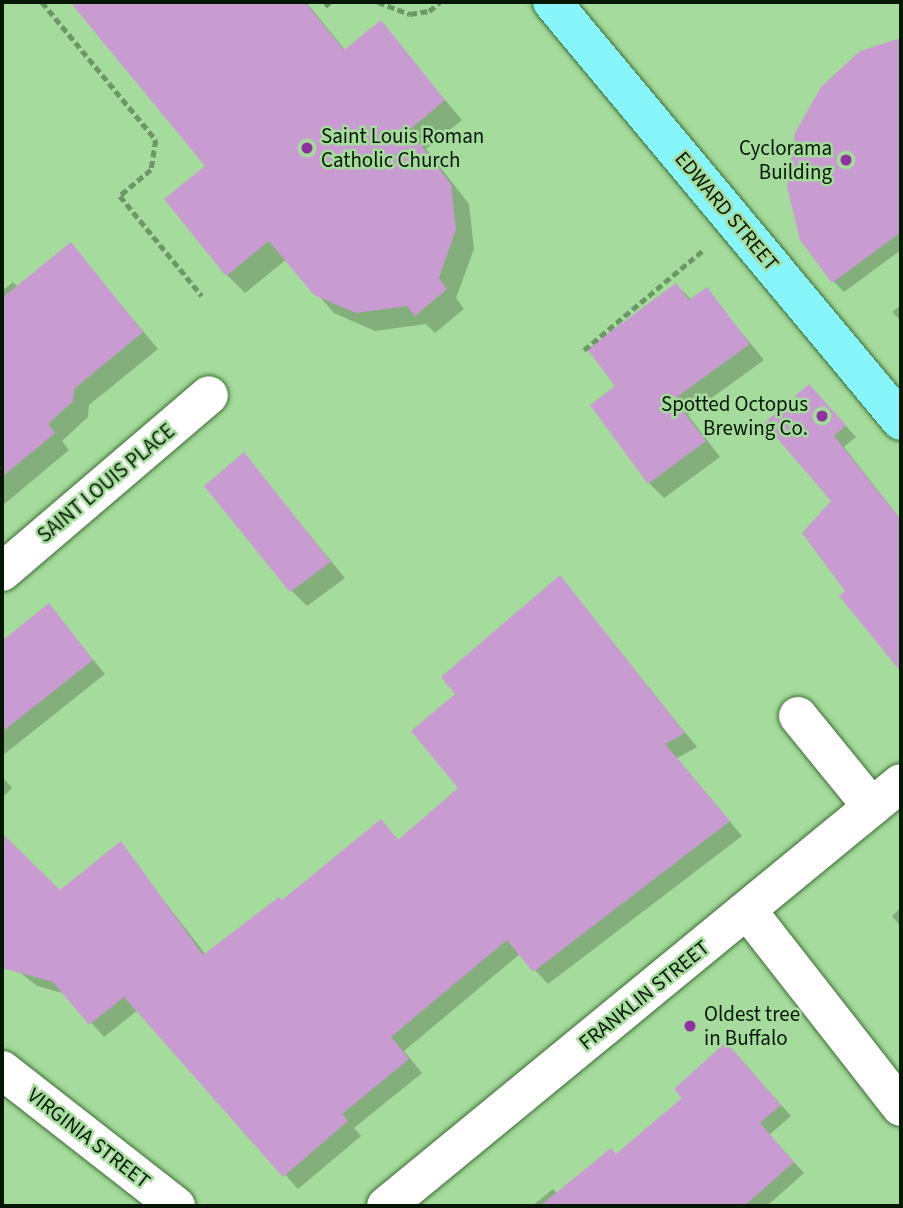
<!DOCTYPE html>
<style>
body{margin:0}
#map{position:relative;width:903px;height:1208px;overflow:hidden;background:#a5db9c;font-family:"Source Sans 3",sans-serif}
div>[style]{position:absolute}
.shadow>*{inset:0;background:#0003}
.building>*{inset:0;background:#c89cd0}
.path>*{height:4.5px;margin-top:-2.25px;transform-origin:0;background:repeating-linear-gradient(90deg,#6d9766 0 7px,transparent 0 10.5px)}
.roads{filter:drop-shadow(0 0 2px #3a6c32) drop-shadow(0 0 2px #3a6c32)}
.minor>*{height:38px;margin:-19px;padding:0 19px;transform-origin:19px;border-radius:19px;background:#fff}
.major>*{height:38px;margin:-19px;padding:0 19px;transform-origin:19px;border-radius:19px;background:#88f5fb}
.dots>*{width:19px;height:19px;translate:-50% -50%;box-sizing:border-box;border:4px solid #a5db9c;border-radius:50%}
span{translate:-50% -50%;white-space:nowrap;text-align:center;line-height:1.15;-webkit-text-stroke:5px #a5db9c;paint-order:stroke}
.poi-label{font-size:21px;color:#041702}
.left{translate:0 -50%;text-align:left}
.right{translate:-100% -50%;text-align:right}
.street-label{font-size:21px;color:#041702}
.frame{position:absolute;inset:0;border:4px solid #041702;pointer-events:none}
</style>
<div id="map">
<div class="shadow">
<div style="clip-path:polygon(73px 2px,306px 2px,346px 51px,380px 23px,462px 120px,426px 149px,469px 204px,474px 249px,456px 298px,464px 309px,435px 333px,426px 324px,375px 331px,334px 313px,287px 259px,245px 293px,227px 275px,208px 166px)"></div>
<div style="clip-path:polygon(901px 39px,901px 250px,844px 292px,834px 282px,861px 53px)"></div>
<div style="clip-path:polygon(71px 245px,158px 349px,89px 405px,88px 417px,62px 441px,69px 450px,2px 506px,2px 291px,13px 282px,18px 287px)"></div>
<div style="clip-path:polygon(676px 285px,692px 300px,706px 289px,764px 360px,688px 415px,720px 457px,664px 498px,649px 483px,617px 386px)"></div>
<div style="clip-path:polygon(901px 305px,901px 321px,892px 312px)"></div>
<div style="clip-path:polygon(819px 397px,856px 437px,844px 447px,901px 520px,901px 669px,842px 596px,848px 591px)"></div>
<div style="clip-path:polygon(244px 455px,345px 578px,307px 606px,292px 591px)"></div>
<div style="clip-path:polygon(559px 577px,697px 747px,677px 758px,742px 836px,548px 984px,520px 954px,404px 1051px,422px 1073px,354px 1128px,361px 1136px,298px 1189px,138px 1010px,104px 1037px,66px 994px,37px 986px,2px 958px,2px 835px,60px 893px,120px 844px,206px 955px,282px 902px,381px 821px,399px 841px,461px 788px,458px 694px)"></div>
<div style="clip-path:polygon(49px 606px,105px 674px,2px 756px,2px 645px)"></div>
<div style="clip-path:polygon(2px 776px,12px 788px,2px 798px)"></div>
<div style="clip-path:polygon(901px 908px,901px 927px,892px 916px)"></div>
<div style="clip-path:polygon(737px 1055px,791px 1116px,769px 1135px,804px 1173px,767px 1206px,532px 1206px,553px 1189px,558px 1194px,617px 1156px)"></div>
</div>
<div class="building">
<div style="clip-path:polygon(70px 2px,305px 2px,344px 50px,381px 20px,445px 100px,409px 130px,451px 184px,456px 229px,439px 278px,447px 289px,415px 316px,407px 306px,356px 313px,314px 295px,269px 241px,226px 276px,164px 199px,205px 166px)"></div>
<div style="clip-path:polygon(901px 38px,901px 232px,832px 283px,800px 240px,787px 187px,795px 133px,821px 87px,860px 51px)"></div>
<div style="clip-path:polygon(71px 242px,143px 332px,74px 389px,73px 401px,48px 424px,55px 433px,2px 477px,2px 298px)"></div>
<div style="clip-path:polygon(676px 283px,689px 300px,707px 287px,750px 344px,674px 399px,706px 441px,648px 484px,590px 405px,615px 386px,587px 349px)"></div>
<div style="clip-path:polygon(809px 384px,846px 425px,834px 436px,901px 520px,901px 672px,839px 596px,845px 591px,802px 533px,831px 501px,764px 423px)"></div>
<div style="clip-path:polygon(244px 452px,331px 562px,290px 592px,204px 486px)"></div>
<div style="clip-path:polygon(560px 575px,685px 733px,665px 744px,730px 821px,533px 972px,507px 940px,391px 1037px,409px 1059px,342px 1114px,348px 1121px,283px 1177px,124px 997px,89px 1025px,53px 982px,2px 968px,2px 833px,60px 890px,121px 841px,203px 955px,279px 897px,282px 900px,381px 819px,398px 840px,458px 788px,411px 731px,455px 694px,441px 677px)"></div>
<div style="clip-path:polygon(49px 603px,93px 660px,2px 732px,2px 641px)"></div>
<div style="clip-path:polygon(726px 1042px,781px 1105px,760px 1123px,794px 1162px,744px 1206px,540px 1206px,611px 1148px,616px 1154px,682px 1098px,674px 1089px)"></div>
</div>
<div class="path">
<div style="left:42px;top:2px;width:179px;rotate:50.4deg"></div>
<div style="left:156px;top:140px;width:30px;rotate:99deg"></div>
<div style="left:151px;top:170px;width:40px;rotate:140deg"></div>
<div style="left:120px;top:196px;width:129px;rotate:50.6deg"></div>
<div style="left:378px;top:2px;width:34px;rotate:21deg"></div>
<div style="left:410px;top:14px;width:19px;rotate:-9deg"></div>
<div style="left:429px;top:11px;width:14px;rotate:-39deg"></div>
<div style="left:325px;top:6px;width:6px;rotate:-39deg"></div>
<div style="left:584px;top:350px;width:155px;rotate:-40deg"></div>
</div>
<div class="roads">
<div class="minor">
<div style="left:2px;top:572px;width:272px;rotate:-40.5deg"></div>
<div style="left:798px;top:716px;width:117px;rotate:50.9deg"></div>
<div style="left:747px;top:910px;width:250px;rotate:52deg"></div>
<div style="left:2px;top:1070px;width:221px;rotate:38deg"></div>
<div style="left:386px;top:1206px;width:666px;rotate:-39.4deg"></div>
</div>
<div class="major">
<div style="left:552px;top:2px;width:545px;rotate:50.21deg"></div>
</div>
</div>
<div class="dots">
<div style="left:307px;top:148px;background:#8d329e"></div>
<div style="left:846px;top:160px;background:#8d329e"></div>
<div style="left:822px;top:416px;background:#8d329e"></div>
<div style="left:690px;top:1026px;background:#8d329e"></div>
</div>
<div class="poi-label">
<span class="left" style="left:321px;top:148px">Saint Louis Roman<br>Catholic Church</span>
<span class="right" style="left:832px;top:160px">Cyclorama<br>Building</span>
<span class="right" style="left:808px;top:416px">Spotted Octopus<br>Brewing Co.</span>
<span class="left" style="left:704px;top:1026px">Oldest tree<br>in Buffalo</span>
</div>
<div class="street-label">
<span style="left:727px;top:211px;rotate:50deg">EDWARD STREET</span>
<span style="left:106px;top:483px;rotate:-40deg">SAINT LOUIS PLACE</span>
<span style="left:644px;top:995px;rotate:-39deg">FRANKLIN STREET</span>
<span style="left:89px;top:1138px;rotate:38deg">VIRGINIA STREET</span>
</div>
<div class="frame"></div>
</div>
